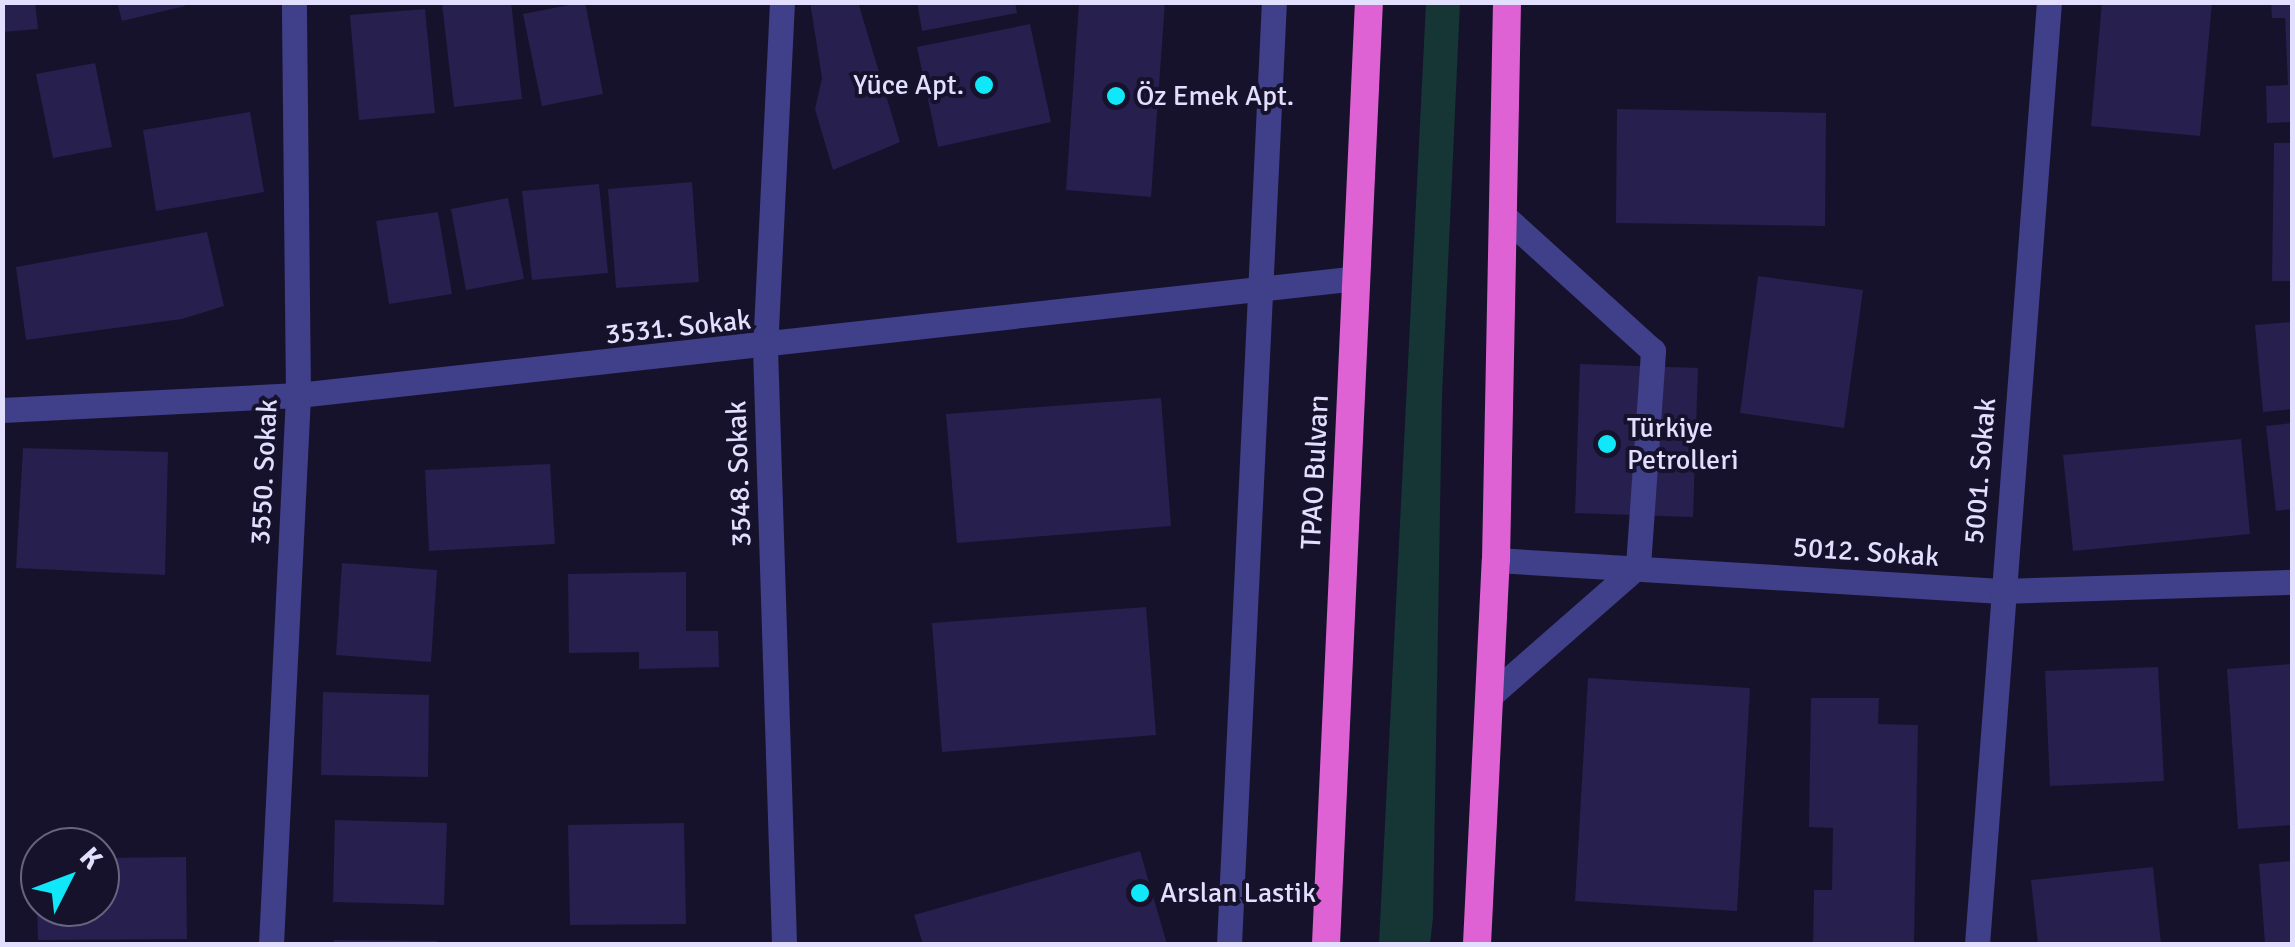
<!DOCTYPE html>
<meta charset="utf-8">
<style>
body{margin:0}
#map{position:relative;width:2295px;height:947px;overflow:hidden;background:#16122c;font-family:Signika,sans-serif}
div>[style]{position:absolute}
.green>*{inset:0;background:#153634}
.building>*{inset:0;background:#271f4d}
.service>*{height:25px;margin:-12.5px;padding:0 12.5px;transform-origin:12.5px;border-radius:12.5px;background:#403f89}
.minor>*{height:25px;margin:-12.5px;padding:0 12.5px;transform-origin:12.5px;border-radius:12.5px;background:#403f89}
.trunk>*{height:28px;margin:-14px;padding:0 14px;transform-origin:14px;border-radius:14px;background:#de62d4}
.dots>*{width:28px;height:28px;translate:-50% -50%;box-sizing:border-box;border:5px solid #16122c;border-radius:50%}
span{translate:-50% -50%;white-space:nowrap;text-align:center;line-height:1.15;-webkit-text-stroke:8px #16122c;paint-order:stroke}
.poi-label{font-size:28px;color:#e1defe}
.right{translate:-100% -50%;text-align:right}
.left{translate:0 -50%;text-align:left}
.street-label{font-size:28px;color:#e1defe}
.frame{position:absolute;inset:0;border:5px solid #e1defe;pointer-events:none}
.north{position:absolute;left:20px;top:827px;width:100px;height:100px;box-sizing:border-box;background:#16122c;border:2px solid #676480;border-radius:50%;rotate:48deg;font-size:28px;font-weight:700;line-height:40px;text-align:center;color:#e1defe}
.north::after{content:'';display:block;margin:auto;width:35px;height:45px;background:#10e8f9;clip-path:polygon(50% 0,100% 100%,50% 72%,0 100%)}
</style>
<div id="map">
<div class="green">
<div style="clip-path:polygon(1426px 3px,1460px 3px,1442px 395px,1433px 918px,1430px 944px,1379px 944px)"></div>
</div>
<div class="building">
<div style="clip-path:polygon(2px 2px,35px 2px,38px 29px,2px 32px)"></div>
<div style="clip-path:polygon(117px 2px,184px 2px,185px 6px,122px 21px)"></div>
<div style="clip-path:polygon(511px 2px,522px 99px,454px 107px,442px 4px)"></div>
<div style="clip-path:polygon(585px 2px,603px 94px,542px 106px,523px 14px)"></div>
<div style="clip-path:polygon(810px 2px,858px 2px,900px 142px,833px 170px,815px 109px,822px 78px)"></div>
<div style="clip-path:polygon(917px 2px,1015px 2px,1017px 13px,922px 31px)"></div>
<div style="clip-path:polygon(1079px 2px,1165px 2px,1151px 197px,1066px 190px)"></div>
<div style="clip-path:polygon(2102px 2px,2212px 2px,2200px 136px,2091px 126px)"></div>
<div style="clip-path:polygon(2271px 2px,2292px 2px,2292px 122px,2267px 123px,2266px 86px,2288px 85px,2285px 18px,2272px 18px)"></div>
<div style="clip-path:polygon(425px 9px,435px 113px,359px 120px,350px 15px)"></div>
<div style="clip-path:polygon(1030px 24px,1051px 122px,938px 147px,917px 47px)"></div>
<div style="clip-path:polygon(95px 63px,112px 147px,53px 158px,36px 74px)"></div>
<div style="clip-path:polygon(1617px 109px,1826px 113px,1825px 226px,1616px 223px)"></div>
<div style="clip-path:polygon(250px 112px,264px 192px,156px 211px,143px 130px)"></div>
<div style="clip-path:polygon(2274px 143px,2292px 143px,2292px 281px,2272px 281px)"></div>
<div style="clip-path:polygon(692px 182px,699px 282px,616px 288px,608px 189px)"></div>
<div style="clip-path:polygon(599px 184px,608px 273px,532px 280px,522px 191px)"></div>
<div style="clip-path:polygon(508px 198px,524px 279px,466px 290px,451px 209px)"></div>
<div style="clip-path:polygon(438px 212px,452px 294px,389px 304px,376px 221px)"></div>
<div style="clip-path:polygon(207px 232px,224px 306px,182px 319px,26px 340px,16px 267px)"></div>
<div style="clip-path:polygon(1758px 276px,1863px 290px,1844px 428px,1740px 413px)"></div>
<div style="clip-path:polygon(2292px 322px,2292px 409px,2263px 412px,2255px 325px)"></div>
<div style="clip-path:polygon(1580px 364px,1698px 368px,1693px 517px,1575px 513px)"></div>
<div style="clip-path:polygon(1161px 398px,1171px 526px,957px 543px,946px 414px)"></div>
<div style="clip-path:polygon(2292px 423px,2292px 509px,2276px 511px,2266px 426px)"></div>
<div style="clip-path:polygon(2241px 439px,2250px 534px,2073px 551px,2063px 455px)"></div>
<div style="clip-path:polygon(23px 448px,168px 452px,165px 575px,16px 568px)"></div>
<div style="clip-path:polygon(550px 464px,555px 544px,429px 551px,425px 470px)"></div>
<div style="clip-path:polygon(342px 563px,437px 570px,431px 662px,336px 655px)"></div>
<div style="clip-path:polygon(686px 572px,686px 631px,718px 631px,719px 667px,639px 669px,639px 652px,569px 653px,568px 574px)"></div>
<div style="clip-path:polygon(1146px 607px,1156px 735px,942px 752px,932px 623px)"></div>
<div style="clip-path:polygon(2292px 664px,2292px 825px,2238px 829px,2227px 669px)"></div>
<div style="clip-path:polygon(2158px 667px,2164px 781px,2050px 786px,2045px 671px)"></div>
<div style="clip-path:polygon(1588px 678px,1750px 688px,1737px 911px,1575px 901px)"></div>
<div style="clip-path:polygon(323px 692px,429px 695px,428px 777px,321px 775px)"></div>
<div style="clip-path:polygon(1811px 698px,1879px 698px,1878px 724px,1918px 725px,1914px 944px,1813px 944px,1814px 890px,1832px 890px,1833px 828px,1809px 827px)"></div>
<div style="clip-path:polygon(335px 820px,447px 823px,444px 905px,333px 902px)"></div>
<div style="clip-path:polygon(684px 823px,686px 924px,570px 925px,568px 825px)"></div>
<div style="clip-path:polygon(1140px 851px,1167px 944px,923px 944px,914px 915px)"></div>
<div style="clip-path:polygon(186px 857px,187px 939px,38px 940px,37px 907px,100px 907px,100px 858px)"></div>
<div style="clip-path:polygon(36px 859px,40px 859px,40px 886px,37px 886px)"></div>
<div style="clip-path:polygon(2292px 861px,2292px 944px,2265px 944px,2259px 864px)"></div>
<div style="clip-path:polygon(2153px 867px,2161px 944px,2038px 944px,2031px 880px)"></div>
<div style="clip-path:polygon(334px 940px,437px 941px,437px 944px,334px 944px)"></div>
</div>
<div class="service">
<div style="left:1492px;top:694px;width:194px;rotate:-41.2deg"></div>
<div style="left:1638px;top:566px;width:216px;rotate:-86deg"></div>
<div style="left:1653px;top:351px;width:202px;rotate:-137.8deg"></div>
<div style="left:1229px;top:944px;width:943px;rotate:-87.27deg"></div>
</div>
<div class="minor">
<div style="left:782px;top:2px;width:346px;rotate:92.8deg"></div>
<div style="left:765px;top:348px;width:596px;rotate:88.17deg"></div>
<div style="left:2px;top:410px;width:296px;rotate:-2.9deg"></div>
<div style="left:298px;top:395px;width:1065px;rotate:-6.3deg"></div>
<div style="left:1496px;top:560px;width:506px;rotate:3.51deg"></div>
<div style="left:2001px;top:591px;width:291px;rotate:-1.8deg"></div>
<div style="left:271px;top:944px;width:550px;rotate:-87.18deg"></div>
<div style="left:298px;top:395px;width:393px;rotate:-90.6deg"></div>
<div style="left:1977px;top:944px;width:945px;rotate:-85.63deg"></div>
</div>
<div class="trunk">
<div style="left:1326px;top:944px;width:943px;rotate:-87.39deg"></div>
<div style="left:1477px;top:944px;width:384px;rotate:-87.2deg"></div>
<div style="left:1496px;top:560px;width:558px;rotate:-88.87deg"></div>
</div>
<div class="dots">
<div style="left:984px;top:85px;background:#10e8f9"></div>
<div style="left:1116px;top:96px;background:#10e8f9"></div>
<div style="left:1607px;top:444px;background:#10e8f9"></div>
<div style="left:1140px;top:893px;background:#10e8f9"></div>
</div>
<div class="poi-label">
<span class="right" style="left:964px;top:85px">Yüce Apt.</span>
<span class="left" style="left:1136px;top:96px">Öz Emek Apt.</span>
<span class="left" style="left:1627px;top:444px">Türkiye<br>Petrolleri</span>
<span class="left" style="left:1160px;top:893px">Arslan Lastik</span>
</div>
<div class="street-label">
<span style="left:678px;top:327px;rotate:-6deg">3531. Sokak</span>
<span style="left:1980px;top:471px;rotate:-85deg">5001. Sokak</span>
<span style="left:264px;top:472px;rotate:-87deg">3550. Sokak</span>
<span style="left:1315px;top:472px;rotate:-87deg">TPAO Bulvarı</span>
<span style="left:739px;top:474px;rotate:-92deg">3548. Sokak</span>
<span style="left:1866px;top:552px;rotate:4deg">5012. Sokak</span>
</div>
<div class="frame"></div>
<div class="north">K</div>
</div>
